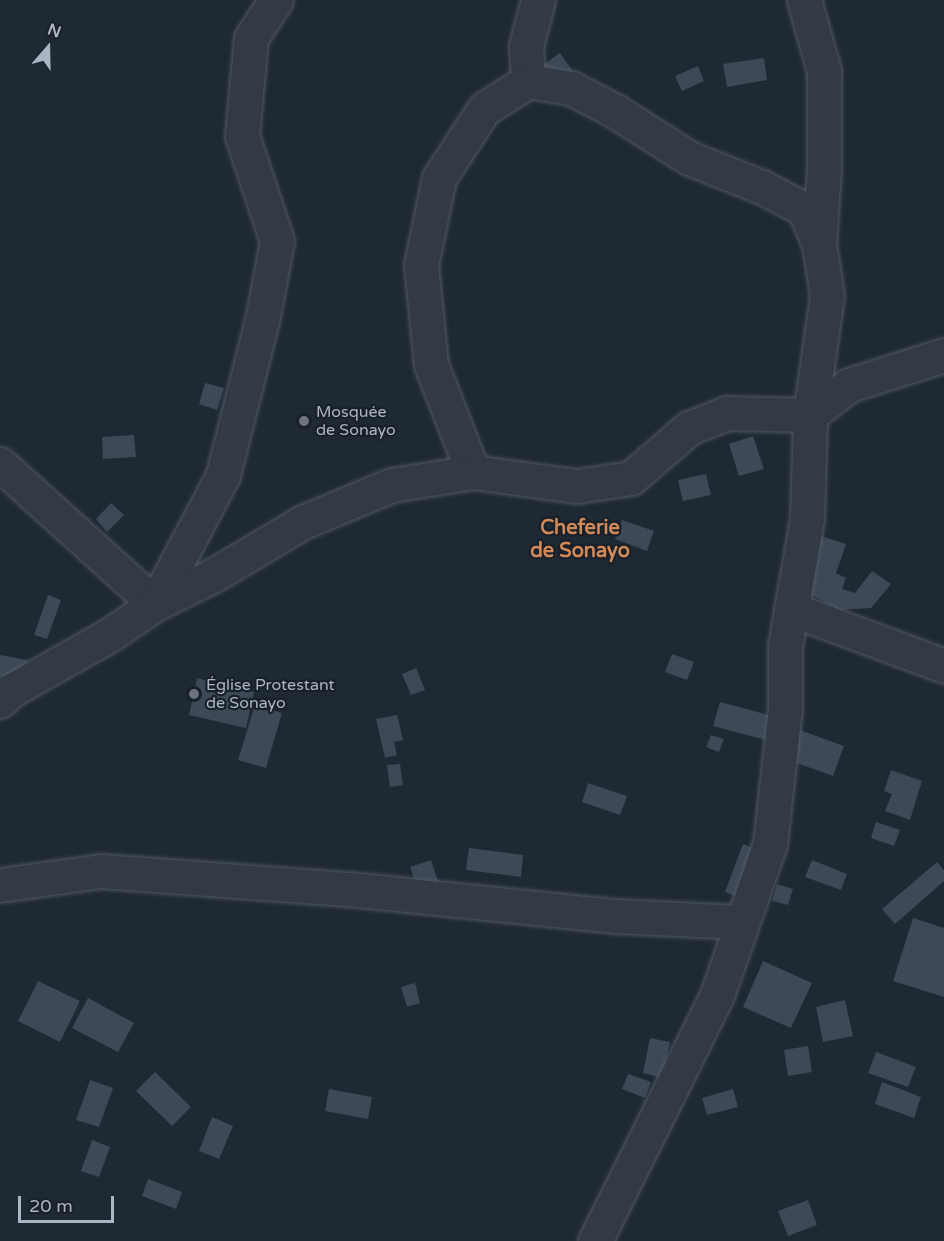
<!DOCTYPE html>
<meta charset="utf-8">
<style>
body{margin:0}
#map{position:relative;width:944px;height:1241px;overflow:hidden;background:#1f2934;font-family:"Varela Round",sans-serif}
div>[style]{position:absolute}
.building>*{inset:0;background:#3d4957}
.roads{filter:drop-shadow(0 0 2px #4f5863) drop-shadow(0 0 2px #4f5863)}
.minor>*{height:33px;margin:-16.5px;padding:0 16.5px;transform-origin:16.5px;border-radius:16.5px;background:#323a45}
.dots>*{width:16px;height:16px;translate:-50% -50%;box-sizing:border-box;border:3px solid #182029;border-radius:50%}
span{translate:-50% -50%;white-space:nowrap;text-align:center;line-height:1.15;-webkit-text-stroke:4.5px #182029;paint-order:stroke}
.poi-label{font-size:16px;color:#abb5c3}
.left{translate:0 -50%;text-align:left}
.quarter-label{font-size:20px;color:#d18958;font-weight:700}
.north{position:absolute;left:18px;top:18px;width:60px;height:60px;-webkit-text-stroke:4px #182029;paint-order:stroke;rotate:20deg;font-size:16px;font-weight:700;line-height:24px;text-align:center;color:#abb5c3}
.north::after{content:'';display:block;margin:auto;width:21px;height:27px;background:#abb5c3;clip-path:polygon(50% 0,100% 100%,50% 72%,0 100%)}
.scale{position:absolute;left:18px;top:1196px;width:96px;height:27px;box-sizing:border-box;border:3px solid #abb5c3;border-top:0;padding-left:8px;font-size:18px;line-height:21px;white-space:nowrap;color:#abb5c3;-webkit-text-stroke:4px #182029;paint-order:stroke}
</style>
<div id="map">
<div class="building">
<div style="clip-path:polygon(560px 53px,574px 73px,558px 85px,543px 65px)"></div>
<div style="clip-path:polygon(764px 58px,767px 80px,727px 87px,723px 64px)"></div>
<div style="clip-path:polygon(698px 66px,704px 81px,682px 91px,675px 76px)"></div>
<div style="clip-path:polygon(205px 383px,224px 388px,217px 410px,199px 404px)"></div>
<div style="clip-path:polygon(134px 435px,136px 457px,103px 459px,102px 437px)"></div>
<div style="clip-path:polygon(753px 436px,764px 469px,739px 476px,729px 444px)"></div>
<div style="clip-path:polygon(706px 474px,711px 495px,683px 501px,678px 480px)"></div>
<div style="clip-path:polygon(111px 503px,124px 515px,107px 532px,96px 519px)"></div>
<div style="clip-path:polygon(622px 520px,654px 531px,647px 551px,615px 539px)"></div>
<div style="clip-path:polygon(814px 534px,846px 544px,836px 573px,846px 578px,842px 589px,855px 593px,872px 571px,891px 584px,871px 608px,839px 610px,805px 591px)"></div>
<div style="clip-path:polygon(48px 595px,61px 600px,47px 639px,34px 635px)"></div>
<div style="clip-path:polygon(672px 654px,694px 662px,687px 680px,665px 672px)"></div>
<div style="clip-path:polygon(0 655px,27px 660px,23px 681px,0 676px)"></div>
<div style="clip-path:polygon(416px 668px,425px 690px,411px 695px,402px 674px)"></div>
<div style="clip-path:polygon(197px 678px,254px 692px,246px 728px,189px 715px)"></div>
<div style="clip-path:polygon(720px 702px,776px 717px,770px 741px,713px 726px)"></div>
<div style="clip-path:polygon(255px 705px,282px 713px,266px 768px,238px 760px)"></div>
<div style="clip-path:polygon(397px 715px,403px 740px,394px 742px,397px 755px,385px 758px,376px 719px)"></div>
<div style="clip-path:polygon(794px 728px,844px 746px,833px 776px,783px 758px)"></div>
<div style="clip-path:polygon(711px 735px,724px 739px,719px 752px,706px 747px)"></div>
<div style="clip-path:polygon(400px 764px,403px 785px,390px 787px,387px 765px)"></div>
<div style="clip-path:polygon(891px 770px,922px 781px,910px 820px,885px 811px,892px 794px,884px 791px)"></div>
<div style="clip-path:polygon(588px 783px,627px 796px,620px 815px,582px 802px)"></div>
<div style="clip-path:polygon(876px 822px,900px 830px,894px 846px,871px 838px)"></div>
<div style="clip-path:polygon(743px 844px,765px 853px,747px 901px,725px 892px)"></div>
<div style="clip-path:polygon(469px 848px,523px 855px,521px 877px,466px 870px)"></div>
<div style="clip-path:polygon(431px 860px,440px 887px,419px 894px,410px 867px)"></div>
<div style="clip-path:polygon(812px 860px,847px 874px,841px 890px,805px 877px)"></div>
<div style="clip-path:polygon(937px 862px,944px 870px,944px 881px,895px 924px,882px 909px)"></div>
<div style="clip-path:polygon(777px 884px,793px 889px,788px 905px,772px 901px)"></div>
<div style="clip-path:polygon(913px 918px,944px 928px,944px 997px,893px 981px)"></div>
<div style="clip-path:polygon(763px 961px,812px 983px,791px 1028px,743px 1007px)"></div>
<div style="clip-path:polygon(38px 981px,80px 1001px,60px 1042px,18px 1021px)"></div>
<div style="clip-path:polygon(415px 983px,420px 1003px,407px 1007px,401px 987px)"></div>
<div style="clip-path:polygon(88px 998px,134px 1023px,118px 1052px,72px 1028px)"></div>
<div style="clip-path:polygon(845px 1000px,853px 1036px,823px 1042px,816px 1007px)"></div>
<div style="clip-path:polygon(650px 1038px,670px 1042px,662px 1078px,643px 1073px)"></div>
<div style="clip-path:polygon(808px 1046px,812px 1072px,788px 1076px,784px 1050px)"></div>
<div style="clip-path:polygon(876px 1052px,916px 1067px,908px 1087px,868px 1073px)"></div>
<div style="clip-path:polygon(155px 1072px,191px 1107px,172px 1126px,136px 1091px)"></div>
<div style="clip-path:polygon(628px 1074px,651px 1082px,645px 1098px,622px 1089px)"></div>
<div style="clip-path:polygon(90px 1080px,113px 1088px,99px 1127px,76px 1120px)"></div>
<div style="clip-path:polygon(882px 1082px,921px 1097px,914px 1118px,875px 1104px)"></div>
<div style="clip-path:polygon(329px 1089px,372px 1097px,368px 1119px,325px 1111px)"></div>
<div style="clip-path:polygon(733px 1089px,738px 1107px,707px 1115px,702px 1098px)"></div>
<div style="clip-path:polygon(212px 1117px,233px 1126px,219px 1159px,199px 1151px)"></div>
<div style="clip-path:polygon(92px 1140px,110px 1147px,99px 1177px,81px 1171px)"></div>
<div style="clip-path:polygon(148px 1179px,182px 1192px,176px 1209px,142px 1196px)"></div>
<div style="clip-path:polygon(808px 1200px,817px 1225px,788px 1236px,778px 1211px)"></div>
</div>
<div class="roads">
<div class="minor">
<div style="left:528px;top:81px;width:35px;rotate:-93deg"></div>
<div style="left:526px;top:46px;width:48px;rotate:-75.4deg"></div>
<div style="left:0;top:464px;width:209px;rotate:42.1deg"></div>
<div style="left:155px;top:604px;width:146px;rotate:-62.2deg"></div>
<div style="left:223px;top:475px;width:164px;rotate:-75.9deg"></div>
<div style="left:263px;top:316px;width:76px;rotate:-79.4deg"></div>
<div style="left:277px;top:241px;width:111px;rotate:-108.4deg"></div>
<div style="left:242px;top:136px;width:98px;rotate:-84.8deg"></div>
<div style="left:251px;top:38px;width:45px;rotate:-56.7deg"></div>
<div style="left:473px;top:472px;width:115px;rotate:-111.4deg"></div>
<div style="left:431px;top:365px;width:100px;rotate:-95.7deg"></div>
<div style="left:421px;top:265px;width:89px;rotate:-78.3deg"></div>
<div style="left:439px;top:178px;width:82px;rotate:-56.9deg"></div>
<div style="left:484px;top:109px;width:52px;rotate:-32.5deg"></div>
<div style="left:528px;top:81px;width:44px;rotate:9.2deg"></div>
<div style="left:571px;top:88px;width:50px;rotate:27.6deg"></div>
<div style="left:615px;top:111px;width:88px;rotate:32.4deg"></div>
<div style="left:689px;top:158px;width:79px;rotate:21.7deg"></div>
<div style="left:762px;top:187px;width:47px;rotate:27.6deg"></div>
<div style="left:804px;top:209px;width:38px;rotate:67deg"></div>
<div style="left:791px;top:609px;width:163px;rotate:20.4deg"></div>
<div style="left:0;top:701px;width:16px;rotate:-43deg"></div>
<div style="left:12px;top:690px;width:114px;rotate:-29.5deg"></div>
<div style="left:111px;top:634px;width:53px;rotate:-34.3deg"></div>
<div style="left:155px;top:604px;width:64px;rotate:-26.2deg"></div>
<div style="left:212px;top:576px;width:106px;rotate:-30.7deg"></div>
<div style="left:303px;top:522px;width:96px;rotate:-22.6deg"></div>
<div style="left:392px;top:485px;width:82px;rotate:-9.1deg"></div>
<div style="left:473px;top:472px;width:105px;rotate:7.7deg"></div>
<div style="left:577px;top:486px;width:55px;rotate:-8.4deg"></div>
<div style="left:631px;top:478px;width:77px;rotate:-40.8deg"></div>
<div style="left:689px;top:428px;width:41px;rotate:-21.5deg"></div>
<div style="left:727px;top:413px;width:83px;rotate:1.4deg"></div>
<div style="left:810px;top:415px;width:49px;rotate:-37.6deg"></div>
<div style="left:849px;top:385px;width:100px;rotate:-17.5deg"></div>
<div style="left:0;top:885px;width:102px;rotate:-7.9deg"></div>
<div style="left:101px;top:871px;width:249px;rotate:4.2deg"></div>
<div style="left:349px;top:889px;width:268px;rotate:5.8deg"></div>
<div style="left:616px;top:916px;width:123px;rotate:2.8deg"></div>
<div style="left:595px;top:1241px;width:275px;rotate:-63.6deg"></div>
<div style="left:717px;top:995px;width:160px;rotate:-70.7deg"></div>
<div style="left:770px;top:844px;width:136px;rotate:-83.7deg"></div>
<div style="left:785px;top:709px;width:63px;rotate:-90deg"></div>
<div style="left:785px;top:646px;width:130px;rotate:-80.2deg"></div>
<div style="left:807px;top:518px;width:103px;rotate:-88.3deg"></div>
<div style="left:810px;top:415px;width:120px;rotate:-81.9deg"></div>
<div style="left:827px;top:296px;width:53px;rotate:-98.7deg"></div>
<div style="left:819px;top:244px;width:75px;rotate:-86.2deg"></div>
<div style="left:824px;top:169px;width:98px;rotate:-90deg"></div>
<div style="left:824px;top:71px;width:74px;rotate:-105.7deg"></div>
</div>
</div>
<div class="dots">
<div style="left:304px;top:421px;background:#6b7280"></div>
<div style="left:194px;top:694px;background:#6b7280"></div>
</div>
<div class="poi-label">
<span class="left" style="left:316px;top:421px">Mosquée<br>de Sonayo</span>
<span class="left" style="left:206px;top:694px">Église Protestant<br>de Sonayo</span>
</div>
<div class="quarter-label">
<span style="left:580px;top:540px">Cheferie<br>de Sonayo</span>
</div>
<div class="north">N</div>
<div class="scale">20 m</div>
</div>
